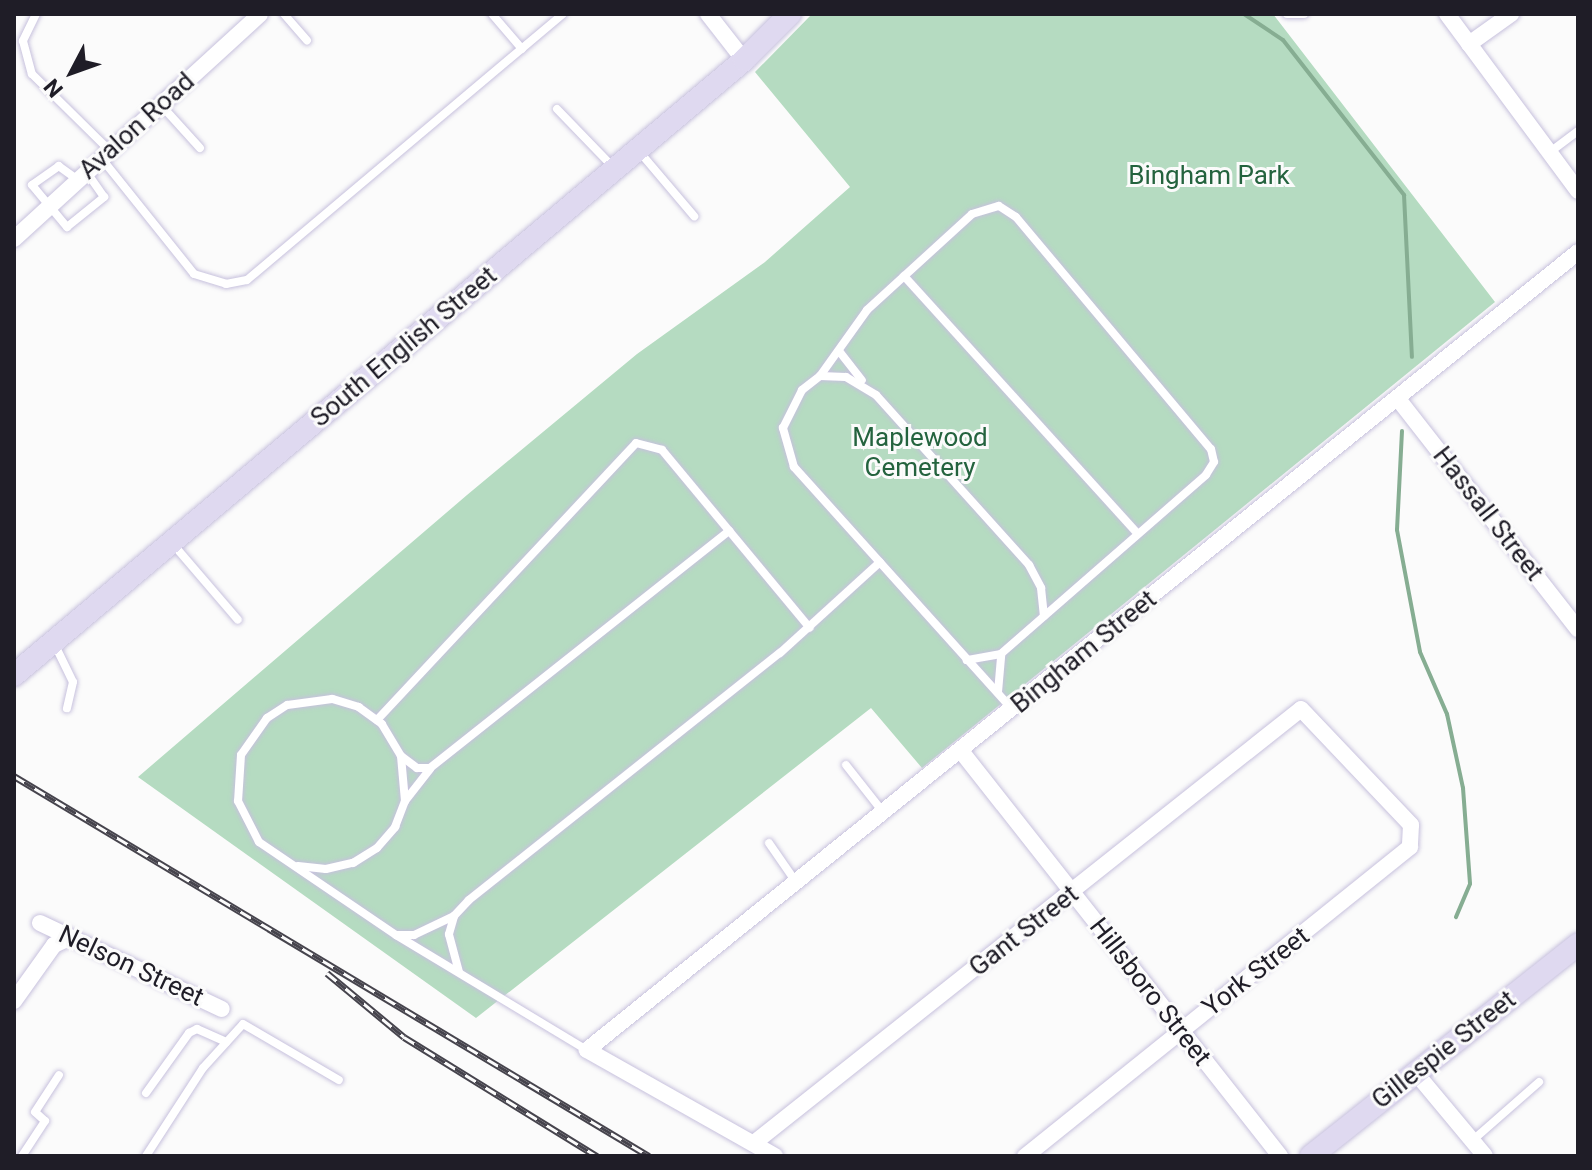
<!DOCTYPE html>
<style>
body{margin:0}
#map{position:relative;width:1592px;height:1170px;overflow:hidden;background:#fbfbfb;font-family:Roboto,sans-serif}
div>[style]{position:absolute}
.green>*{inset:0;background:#b5dbc1}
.stream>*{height:4px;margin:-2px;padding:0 2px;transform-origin:2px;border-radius:2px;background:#86ad92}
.roads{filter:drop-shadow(0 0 2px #c7c1dd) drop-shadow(0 0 2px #c7c1dd)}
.lane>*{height:8px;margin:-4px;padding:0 4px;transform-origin:4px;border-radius:4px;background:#fff}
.street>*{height:16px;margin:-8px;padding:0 8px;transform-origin:8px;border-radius:8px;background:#fff}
.secondary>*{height:22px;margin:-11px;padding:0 11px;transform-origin:11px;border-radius:11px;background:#dfd9f0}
.rail>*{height:7px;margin-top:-3.5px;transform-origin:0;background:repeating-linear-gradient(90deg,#fbfbfb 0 12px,#46444d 0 24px);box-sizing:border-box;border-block:2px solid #46444d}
span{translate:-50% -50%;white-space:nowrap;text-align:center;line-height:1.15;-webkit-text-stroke:6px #fbfbfb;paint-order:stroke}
.street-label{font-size:26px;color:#1f1d27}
.park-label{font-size:26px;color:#24633e}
.frame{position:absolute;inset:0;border:16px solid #1f1d27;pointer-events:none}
.north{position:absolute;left:32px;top:32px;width:80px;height:80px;-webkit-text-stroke:6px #fbfbfb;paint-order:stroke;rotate:229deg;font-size:22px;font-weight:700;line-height:32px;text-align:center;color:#1f1d27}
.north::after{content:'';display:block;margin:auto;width:28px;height:36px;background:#1f1d27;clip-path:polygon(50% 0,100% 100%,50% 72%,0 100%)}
</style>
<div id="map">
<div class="green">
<div style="clip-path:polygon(812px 14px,1273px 14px,1495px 302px,922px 768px,871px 708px,476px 1018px,138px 777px,467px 495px,637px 354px,765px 262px,850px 187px,755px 72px)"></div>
</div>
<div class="stream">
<div style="left:1244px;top:14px;width:47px;rotate:33.7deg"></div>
<div style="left:1283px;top:40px;width:197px;rotate:52deg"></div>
<div style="left:1404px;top:195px;width:162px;rotate:87.2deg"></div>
<div style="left:1402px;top:431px;width:99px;rotate:92.9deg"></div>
<div style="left:1397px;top:530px;width:124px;rotate:79.3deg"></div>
<div style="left:1420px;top:652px;width:68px;rotate:66.5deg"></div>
<div style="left:1447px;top:714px;width:76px;rotate:77.8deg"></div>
<div style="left:1463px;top:788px;width:96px;rotate:85.8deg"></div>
<div style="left:1470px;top:884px;width:36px;rotate:113deg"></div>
</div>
<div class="roads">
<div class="lane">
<div style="left:36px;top:14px;width:30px;rotate:116deg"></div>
<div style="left:23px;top:41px;width:34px;rotate:75deg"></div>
<div style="left:32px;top:74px;width:110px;rotate:44.6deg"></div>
<div style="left:284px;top:14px;width:35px;rotate:49deg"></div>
<div style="left:492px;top:14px;width:46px;rotate:49.4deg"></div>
<div style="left:1287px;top:14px;width:17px"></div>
<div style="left:161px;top:105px;width:58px;rotate:47.8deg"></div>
<div style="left:557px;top:109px;width:82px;rotate:46deg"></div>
<div style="left:638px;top:150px;width:87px;rotate:49.7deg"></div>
<div style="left:1550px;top:152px;width:35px;rotate:-37deg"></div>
<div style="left:102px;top:159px;width:147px;rotate:51.3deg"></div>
<div style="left:194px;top:274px;width:34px;rotate:17deg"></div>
<div style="left:226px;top:284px;width:21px;rotate:-11deg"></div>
<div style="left:247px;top:280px;width:413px;rotate:-40.1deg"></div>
<div style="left:78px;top:180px;width:24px;rotate:-144deg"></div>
<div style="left:59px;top:166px;width:33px;rotate:145deg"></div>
<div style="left:32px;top:185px;width:55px;rotate:50.2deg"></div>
<div style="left:67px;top:227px;width:48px;rotate:-39deg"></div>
<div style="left:104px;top:197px;width:29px;rotate:-125deg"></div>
<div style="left:904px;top:276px;width:348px;rotate:47.8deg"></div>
<div style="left:839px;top:351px;width:37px;rotate:52deg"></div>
<div style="left:820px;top:376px;width:81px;rotate:-54.5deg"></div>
<div style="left:867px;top:310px;width:142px;rotate:-42.4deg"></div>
<div style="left:972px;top:214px;width:28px;rotate:-17deg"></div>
<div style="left:999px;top:206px;width:20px;rotate:33deg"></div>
<div style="left:1016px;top:217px;width:303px;rotate:50deg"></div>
<div style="left:1211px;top:449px;width:13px;rotate:77deg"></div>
<div style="left:1214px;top:462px;width:15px;rotate:122deg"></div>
<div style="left:1206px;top:475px;width:272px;rotate:138.9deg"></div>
<div style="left:1001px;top:654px;width:35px;rotate:170deg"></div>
<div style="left:172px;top:543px;width:101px;rotate:49.4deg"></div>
<div style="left:54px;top:643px;width:43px;rotate:64deg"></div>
<div style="left:73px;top:682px;width:27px;rotate:103deg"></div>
<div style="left:998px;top:692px;width:38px;rotate:-85deg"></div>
<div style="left:1012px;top:709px;width:326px;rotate:-132deg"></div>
<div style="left:794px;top:467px;width:41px;rotate:-105.8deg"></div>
<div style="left:783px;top:428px;width:42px;rotate:-63.4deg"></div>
<div style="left:802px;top:390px;width:23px;rotate:-38deg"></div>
<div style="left:820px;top:376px;width:26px;rotate:2deg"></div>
<div style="left:846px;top:377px;width:35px;rotate:31deg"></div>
<div style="left:876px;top:395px;width:229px;rotate:48deg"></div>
<div style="left:1029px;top:565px;width:26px;rotate:62deg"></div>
<div style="left:1041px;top:588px;width:28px;rotate:84deg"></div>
<div style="left:377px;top:720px;width:379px;rotate:-46.9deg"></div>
<div style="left:636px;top:443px;width:27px;rotate:15deg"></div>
<div style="left:662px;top:450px;width:231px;rotate:50.3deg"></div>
<div style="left:401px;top:756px;width:20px;rotate:37deg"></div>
<div style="left:417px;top:768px;width:13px"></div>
<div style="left:430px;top:768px;width:382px;rotate:-38.4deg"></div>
<div style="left:846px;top:765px;width:60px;rotate:51.8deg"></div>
<div style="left:405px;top:801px;width:41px;rotate:-52deg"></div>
<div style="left:769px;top:843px;width:47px;rotate:55.3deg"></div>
<div style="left:298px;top:866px;width:28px;rotate:6deg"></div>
<div style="left:326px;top:869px;width:28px;rotate:-13deg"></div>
<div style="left:353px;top:863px;width:28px;rotate:-32deg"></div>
<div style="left:377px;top:848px;width:28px;rotate:-49deg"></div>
<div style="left:395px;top:827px;width:28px;rotate:-69deg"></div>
<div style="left:405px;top:801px;width:45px;rotate:-95.1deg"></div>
<div style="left:401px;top:756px;width:37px;rotate:-121deg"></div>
<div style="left:382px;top:724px;width:29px;rotate:-144deg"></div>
<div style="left:359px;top:707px;width:28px;rotate:-163deg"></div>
<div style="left:332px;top:699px;width:45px;rotate:172.4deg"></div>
<div style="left:287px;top:705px;width:24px;rotate:147deg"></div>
<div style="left:267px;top:718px;width:45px;rotate:125.1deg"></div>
<div style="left:241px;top:755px;width:46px;rotate:93.7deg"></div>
<div style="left:238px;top:801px;width:46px;rotate:62.9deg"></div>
<div style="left:259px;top:842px;width:166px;rotate:34.2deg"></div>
<div style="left:396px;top:935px;width:223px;rotate:31.1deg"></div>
<div style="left:397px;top:935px;width:17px"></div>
<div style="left:414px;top:935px;width:44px;rotate:-25.4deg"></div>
<div style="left:459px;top:972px;width:39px;rotate:-105deg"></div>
<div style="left:449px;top:934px;width:19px;rotate:-74deg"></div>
<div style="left:454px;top:916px;width:22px;rotate:-47deg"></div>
<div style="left:469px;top:900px;width:397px;rotate:-38.5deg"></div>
<div style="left:780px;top:653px;width:135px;rotate:-42.3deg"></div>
<div style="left:146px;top:1093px;width:74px;rotate:-54.4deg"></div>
<div style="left:189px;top:1033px;width:9px;rotate:-27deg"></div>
<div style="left:197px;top:1029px;width:32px;rotate:24deg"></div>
<div style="left:1473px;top:1140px;width:88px;rotate:-41.3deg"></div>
<div style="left:22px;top:1156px;width:42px;rotate:-56.7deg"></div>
<div style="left:45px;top:1121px;width:13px;rotate:-138deg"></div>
<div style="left:35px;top:1112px;width:44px;rotate:-57deg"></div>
<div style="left:146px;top:1156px;width:105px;rotate:-57.1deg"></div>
<div style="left:203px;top:1068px;width:59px;rotate:-47.7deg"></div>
<div style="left:243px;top:1024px;width:111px;rotate:30.3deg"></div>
</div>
<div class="street">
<div style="left:708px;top:14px;width:58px;rotate:52deg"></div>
<div style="left:1447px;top:14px;width:220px;rotate:53.5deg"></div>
<div style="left:1469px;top:44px;width:52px;rotate:-35.5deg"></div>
<div style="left:14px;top:239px;width:333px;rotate:-42.4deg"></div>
<div style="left:1398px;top:399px;width:292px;rotate:52deg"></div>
<div style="left:961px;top:751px;width:516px;rotate:51.77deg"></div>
<div style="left:40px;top:923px;width:201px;rotate:25.3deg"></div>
<div style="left:14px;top:1001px;width:69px;rotate:-54.5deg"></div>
<div style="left:54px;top:945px;width:17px;rotate:-25deg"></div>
<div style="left:1415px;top:1072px;width:109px;rotate:50.2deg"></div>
<div style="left:754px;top:1143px;width:698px;rotate:-38.43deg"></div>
<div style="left:1301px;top:709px;width:160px;rotate:46.5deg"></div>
<div style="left:1411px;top:825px;width:22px;rotate:93deg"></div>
<div style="left:1410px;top:847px;width:494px;rotate:141.2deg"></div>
<div style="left:775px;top:1156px;width:216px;rotate:-150.6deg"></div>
<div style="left:587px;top:1050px;width:1272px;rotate:-38.84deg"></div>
</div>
<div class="secondary">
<div style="left:14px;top:675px;width:955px;rotate:-40.11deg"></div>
<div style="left:744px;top:60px;width:65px;rotate:-45deg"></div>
<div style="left:1311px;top:1156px;width:341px;rotate:-38.4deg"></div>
</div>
</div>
<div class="rail">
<div style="left:14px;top:776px;width:740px;rotate:30.9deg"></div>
<div style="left:327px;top:973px;width:100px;rotate:39.7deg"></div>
<div style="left:404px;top:1037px;width:227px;rotate:31.7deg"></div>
</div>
<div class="street-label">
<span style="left:137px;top:126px;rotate:-42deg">Avalon Road</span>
<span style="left:404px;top:347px;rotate:-40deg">South English Street</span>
<span style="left:1488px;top:514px;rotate:52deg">Hassall Street</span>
<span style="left:1084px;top:652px;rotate:-39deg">Bingham Street</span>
<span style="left:1024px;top:931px;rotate:-38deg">Gant Street</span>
<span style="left:131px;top:966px;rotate:25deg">Nelson Street</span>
<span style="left:1256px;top:972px;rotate:-38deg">York Street</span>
<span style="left:1150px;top:992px;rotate:52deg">Hillsboro Street</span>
<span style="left:1444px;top:1050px;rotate:-38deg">Gillespie Street</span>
</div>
<div class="park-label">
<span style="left:1209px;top:176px">Bingham Park</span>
<span style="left:920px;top:453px">Maplewood<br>Cemetery</span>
</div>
<div class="frame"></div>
<div class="north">N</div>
</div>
